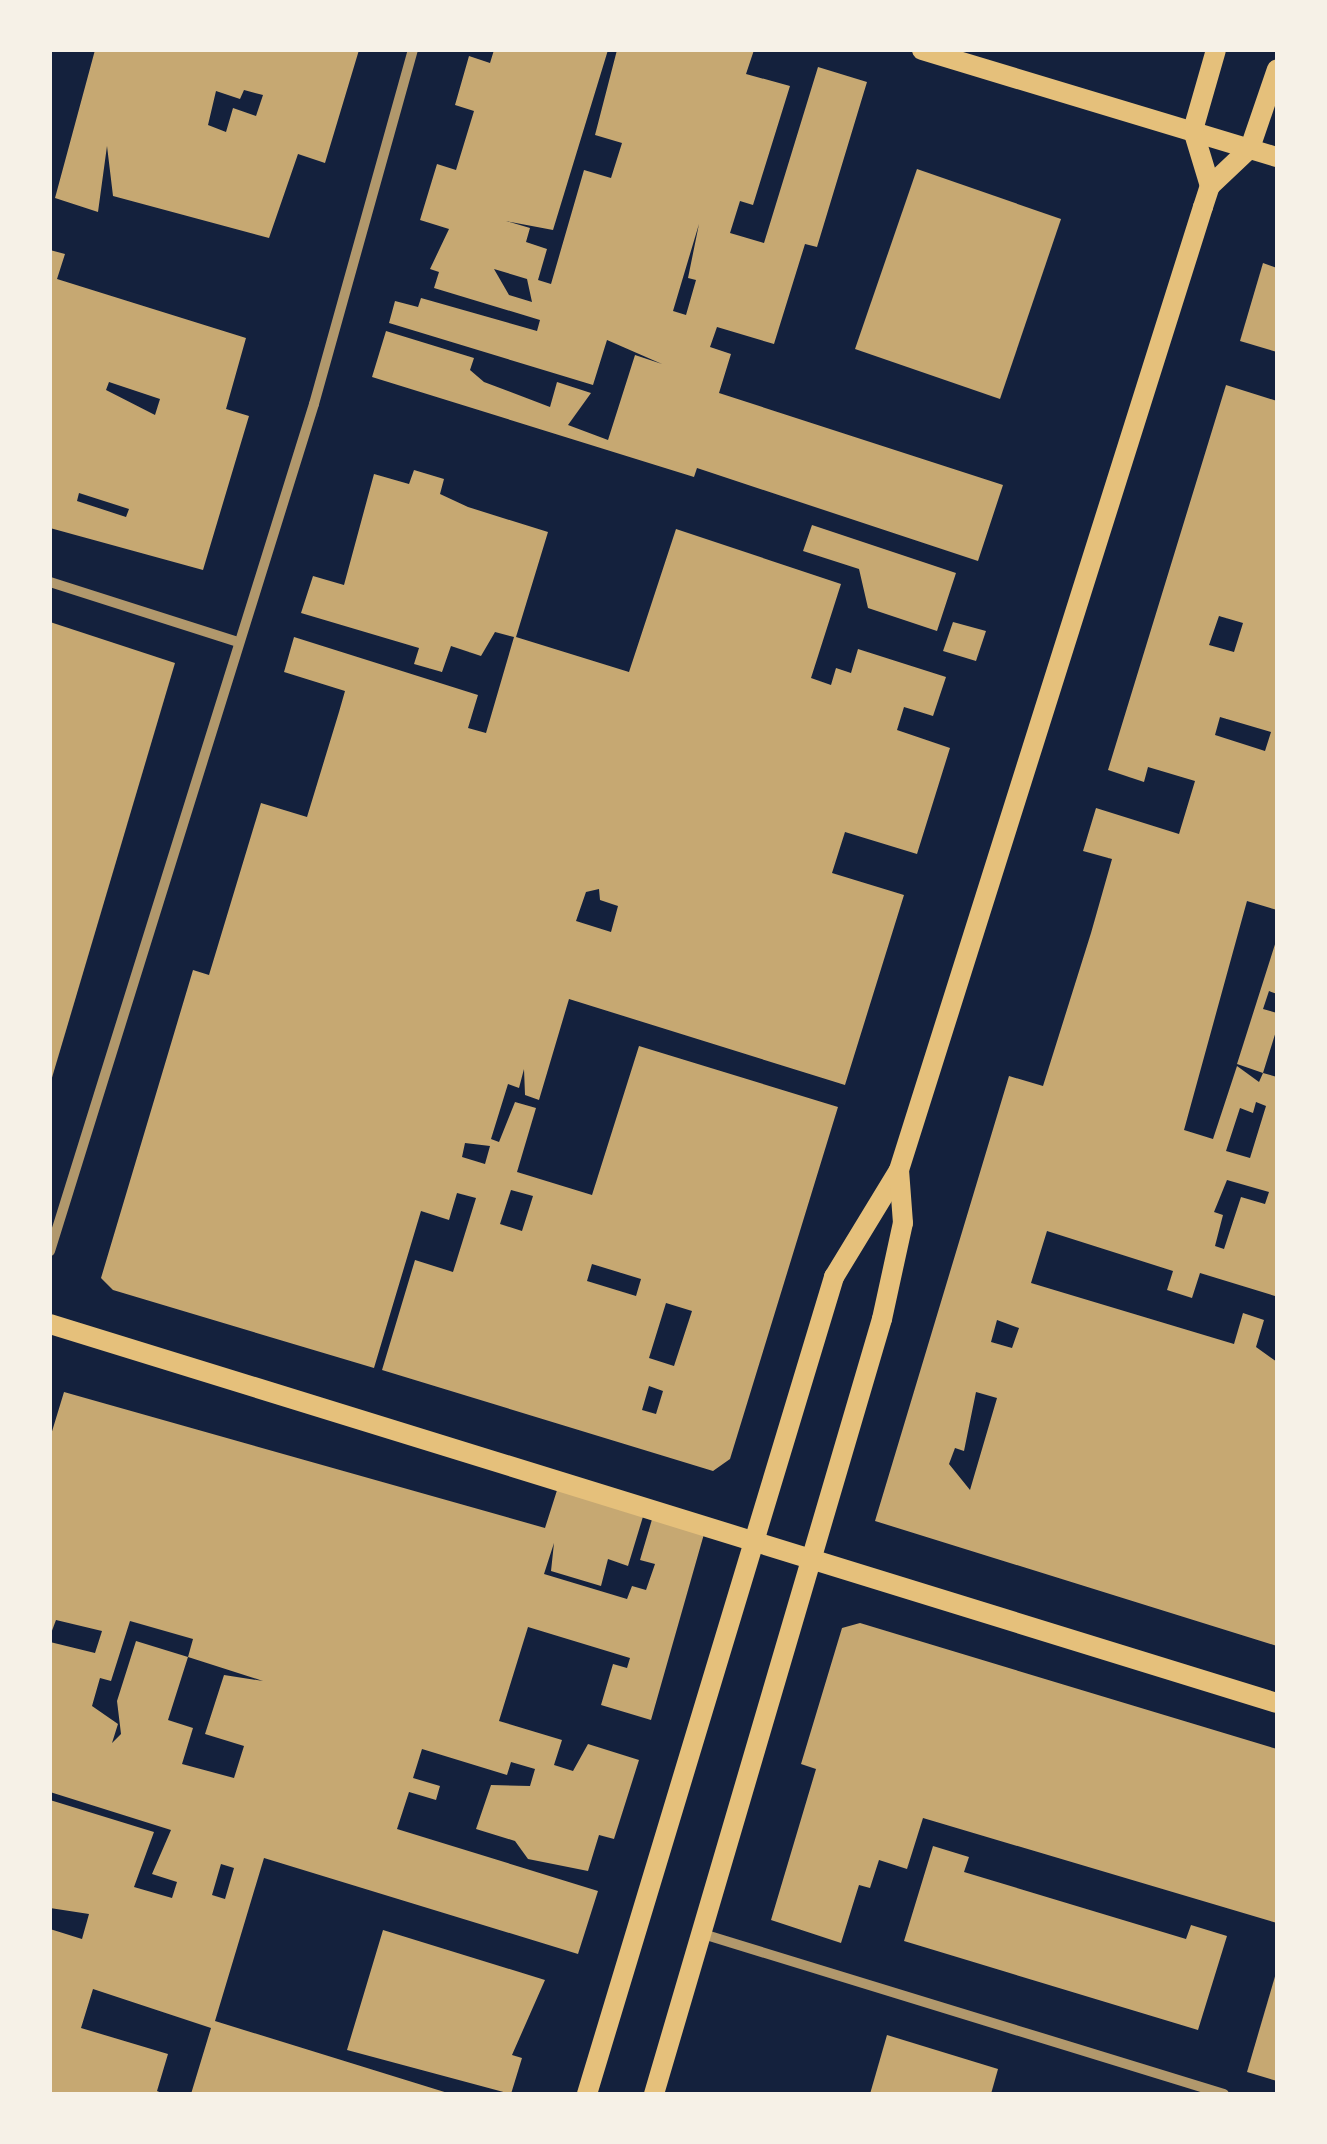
<!DOCTYPE html>
<style>
body{margin:0}
#map{position:relative;width:1327px;height:2144px;overflow:hidden;background:#14213d;font-family:"Golos Text",sans-serif}
div>[style]{position:absolute}
.building>*{inset:0;background:#c6a872}
.minor>*{height:10px;margin:-5px;padding:0 5px;transform-origin:5px;border-radius:5px;background:#b1986c}
.secondary>*{height:20px;margin:-10px;padding:0 10px;transform-origin:10px;border-radius:10px;background:#e5c07b}
span{translate:-50% -50%;white-space:nowrap;text-align:center;line-height:1.15;-webkit-text-stroke:8px #f6f1e7;paint-order:stroke}
.frame{position:absolute;inset:0;border:52px solid #f6f1e7;pointer-events:none}
</style>
<div id="map">
<div class="building">
<div style="clip-path:polygon(evenodd,95px 50px,313px 52px,359px 50px,325px 163px,298px 154px,269px 238px,113px 196px,107px 146px,98px 212px,55px 198px,95px 50px,244px 90px,263px 95px,256px 116px,233px 108px,226px 132px,208px 125px,216px 91px,240px 99px,244px 90px)"></div>
<div style="clip-path:polygon(evenodd,494px 50px,608px 50px,553px 230px,506px 221px,530px 228px,526px 242px,547px 249px,538px 280px,551px 284px,584px 170px,611px 178px,622px 143px,595px 135px,617px 50px,754px 50px,746px 74px,790px 86px,753px 205px,740px 201px,730px 233px,764px 243px,818px 67px,867px 82px,817px 247px,805px 244px,774px 344px,717px 327px,710px 347px,731px 354px,719px 393px,1003px 485px,978px 561px,697px 468px,694px 477px,372px 377px,386px 331px,474px 358px,470px 370px,484px 382px,550px 407px,557px 382px,591px 393px,568px 425px,608px 440px,635px 355px,662px 364px,607px 340px,593px 385px,389px 323px,395px 301px,418px 307px,421px 298px,537px 331px,540px 320px,434px 288px,439px 272px,430px 269px,449px 229px,420px 220px,437px 164px,456px 170px,474px 111px,455px 105px,469px 56px,490px 63px,494px 50px,699px 224px,688px 278px,696px 280px,686px 315px,673px 311px,699px 224px,494px 50px,494px 269px,527px 279px,532px 302px,509px 295px,494px 269px)"></div>
<div style="clip-path:polygon(917px 169px,1061px 219px,1000px 399px,855px 349px)"></div>
<div style="clip-path:polygon(evenodd,50px 250px,65px 254px,57px 279px,246px 338px,226px 409px,249px 416px,203px 570px,50px 528px,50px 250px,109px 382px,160px 399px,155px 415px,106px 390px,109px 382px,50px 250px,79px 493px,129px 509px,126px 517px,77px 501px,79px 493px)"></div>
<div style="clip-path:polygon(1263px 263px,1277px 268px,1277px 352px,1240px 341px)"></div>
<div style="clip-path:polygon(evenodd,1226px 385px,1277px 401px,1277px 910px,1247px 901px,1184px 1130px,1213px 1139px,1237px 1066px,1259px 1082px,1263px 1073px,1277px 1077px,1277px 1288px,1275px 1296px,1200px 1273px,1192px 1298px,1167px 1290px,1173px 1271px,1047px 1231px,1031px 1283px,1234px 1344px,1243px 1313px,1264px 1320px,1256px 1347px,1277px 1362px,1277px 1646px,875px 1521px,1009px 1076px,1043px 1086px,1091px 933px,1112px 859px,1083px 851px,1096px 808px,1179px 834px,1195px 781px,1148px 767px,1144px 782px,1108px 770px,1226px 385px,1219px 616px,1243px 623px,1234px 652px,1209px 645px,1219px 616px,1226px 385px,1220px 717px,1271px 732px,1265px 751px,1215px 735px,1220px 717px,1226px 385px,1256px 1102px,1266px 1106px,1250px 1158px,1226px 1151px,1240px 1108px,1253px 1113px,1256px 1102px,1226px 385px,1227px 1180px,1269px 1192px,1265px 1204px,1241px 1197px,1224px 1249px,1215px 1246px,1223px 1215px,1214px 1212px,1227px 1180px,1226px 385px,997px 1320px,1019px 1328px,1012px 1348px,991px 1342px,997px 1320px,1226px 385px,976px 1392px,997px 1398px,970px 1490px,949px 1464px,955px 1448px,964px 1451px,976px 1392px)"></div>
<div style="clip-path:polygon(evenodd,414px 470px,444px 479px,440px 494px,468px 507px,548px 532px,516px 637px,629px 672px,676px 529px,841px 584px,811px 678px,831px 685px,836px 668px,851px 673px,858px 649px,946px 677px,933px 716px,904px 707px,897px 730px,950px 748px,917px 854px,845px 832px,832px 873px,904px 895px,845px 1085px,569px 999px,539px 1100px,525px 1095px,524px 1069px,519px 1088px,508px 1084px,491px 1139px,499px 1142px,515px 1102px,536px 1108px,517px 1172px,592px 1195px,639px 1046px,838px 1107px,730px 1459px,713px 1471px,382px 1370px,415px 1260px,453px 1272px,476px 1198px,457px 1193px,449px 1220px,421px 1211px,374px 1368px,113px 1290px,101px 1278px,193px 970px,209px 975px,261px 803px,307px 817px,339px 712px,345px 691px,284px 672px,294px 637px,478px 695px,468px 728px,486px 733px,514px 637px,495px 632px,481px 656px,451px 646px,442px 672px,414px 664px,419px 648px,301px 613px,313px 576px,344px 585px,374px 474px,409px 484px,414px 470px,599px 889px,600px 900px,618px 906px,611px 932px,576px 921px,586px 892px,599px 889px,414px 470px,465px 1143px,490px 1146px,485px 1164px,462px 1157px,465px 1143px,414px 470px,511px 1190px,533px 1196px,522px 1231px,500px 1224px,511px 1190px,414px 470px,592px 1264px,641px 1279px,636px 1296px,587px 1281px,592px 1264px,414px 470px,666px 1303px,692px 1311px,674px 1366px,649px 1358px,666px 1303px,414px 470px,649px 1386px,663px 1391px,656px 1414px,642px 1410px,649px 1386px)"></div>
<div style="clip-path:polygon(812px 525px,956px 573px,937px 631px,868px 608px,859px 569px,803px 551px)"></div>
<div style="clip-path:polygon(50px 622px,175px 663px,51px 1081px,50px 1081px)"></div>
<div style="clip-path:polygon(953px 622px,986px 631px,976px 661px,943px 651px)"></div>
<div style="clip-path:polygon(1277px 938px,1277px 994px,1269px 991px,1263px 1009px,1277px 1013px,1277px 1028px,1263px 1073px,1237px 1064px)"></div>
<div style="clip-path:polygon(evenodd,64px 1392px,545px 1528px,559px 1484px,645px 1510px,628px 1566px,608px 1559px,601px 1586px,551px 1571px,554px 1543px,544px 1574px,627px 1599px,632px 1586px,646px 1590px,655px 1564px,640px 1560px,653px 1516px,704px 1534px,651px 1720px,601px 1705px,613px 1664px,627px 1668px,630px 1658px,528px 1627px,499px 1721px,562px 1740px,554px 1765px,573px 1771px,588px 1744px,639px 1760px,614px 1839px,599px 1835px,588px 1871px,528px 1859px,515px 1841px,476px 1829px,491px 1785px,530px 1786px,535px 1769px,511px 1762px,507px 1775px,422px 1749px,413px 1778px,440px 1786px,436px 1800px,409px 1792px,397px 1829px,598px 1891px,578px 1954px,264px 1858px,215px 2021px,451px 2094px,191px 2094px,211px 2028px,93px 1989px,81px 2028px,168px 2054px,157px 2091px,164px 2094px,50px 2094px,50px 1929px,82px 1939px,89px 1914px,50px 1908px,50px 1800px,154px 1832px,134px 1887px,172px 1898px,177px 1882px,152px 1874px,171px 1830px,50px 1792px,50px 1642px,95px 1653px,102px 1631px,56px 1620px,50px 1636px,50px 1438px,64px 1392px,130px 1621px,193px 1639px,188px 1657px,263px 1681px,224px 1675px,205px 1734px,244px 1746px,234px 1778px,182px 1764px,193px 1728px,168px 1720px,188px 1657px,136px 1641px,117px 1701px,121px 1734px,112px 1743px,118px 1724px,92px 1706px,100px 1678px,111px 1681px,130px 1621px,64px 1392px,221px 1864px,234px 1868px,225px 1899px,212px 1895px,221px 1864px)"></div>
<div style="clip-path:polygon(860px 1623px,1277px 1749px,1277px 1923px,923px 1818px,907px 1869px,879px 1860px,870px 1888px,859px 1885px,841px 1943px,771px 1920px,816px 1769px,801px 1764px,842px 1628px)"></div>
<div style="clip-path:polygon(933px 1846px,969px 1857px,964px 1872px,1186px 1939px,1191px 1925px,1227px 1936px,1198px 2030px,904px 1941px)"></div>
<div style="clip-path:polygon(383px 1930px,545px 1980px,512px 2055px,522px 2058px,511px 2094px,347px 2050px)"></div>
<div style="clip-path:polygon(1276px 1973px,1277px 1973px,1277px 2081px,1247px 2072px)"></div>
<div style="clip-path:polygon(887px 2035px,998px 2069px,991px 2094px,870px 2094px)"></div>
</div>
<div class="minor">
<div style="left:50px;top:582px;width:194px;rotate:17.7deg"></div>
<div style="left:50px;top:1251px;width:887px;rotate:-72.69deg"></div>
<div style="left:314px;top:404px;width:368px;rotate:-74.4deg"></div>
<div style="left:703px;top:1934px;width:545px;rotate:17.07deg"></div>
</div>
<div class="secondary">
<div style="left:922px;top:50px;width:371px;rotate:16.8deg"></div>
<div style="left:1210px;top:186px;width:59px;rotate:-106.9deg"></div>
<div style="left:1193px;top:130px;width:83px;rotate:-74deg"></div>
<div style="left:50px;top:1324px;width:1284px;rotate:17.17deg"></div>
<div style="left:587px;top:2094px;width:854px;rotate:-73.18deg"></div>
<div style="left:834px;top:1277px;width:125px;rotate:-58.7deg"></div>
<div style="left:899px;top:1170px;width:1010px;rotate:-72.48deg"></div>
<div style="left:1203px;top:207px;width:22px;rotate:-72deg"></div>
<div style="left:1210px;top:186px;width:55px;rotate:-43.5deg"></div>
<div style="left:1250px;top:148px;width:83px;rotate:-71.1deg"></div>
<div style="left:654px;top:2094px;width:808px;rotate:-73.61deg"></div>
<div style="left:882px;top:1319px;width:98px;rotate:-77.7deg"></div>
<div style="left:903px;top:1223px;width:53px;rotate:-94.3deg"></div>
</div>
<div class="frame"></div>
</div>
